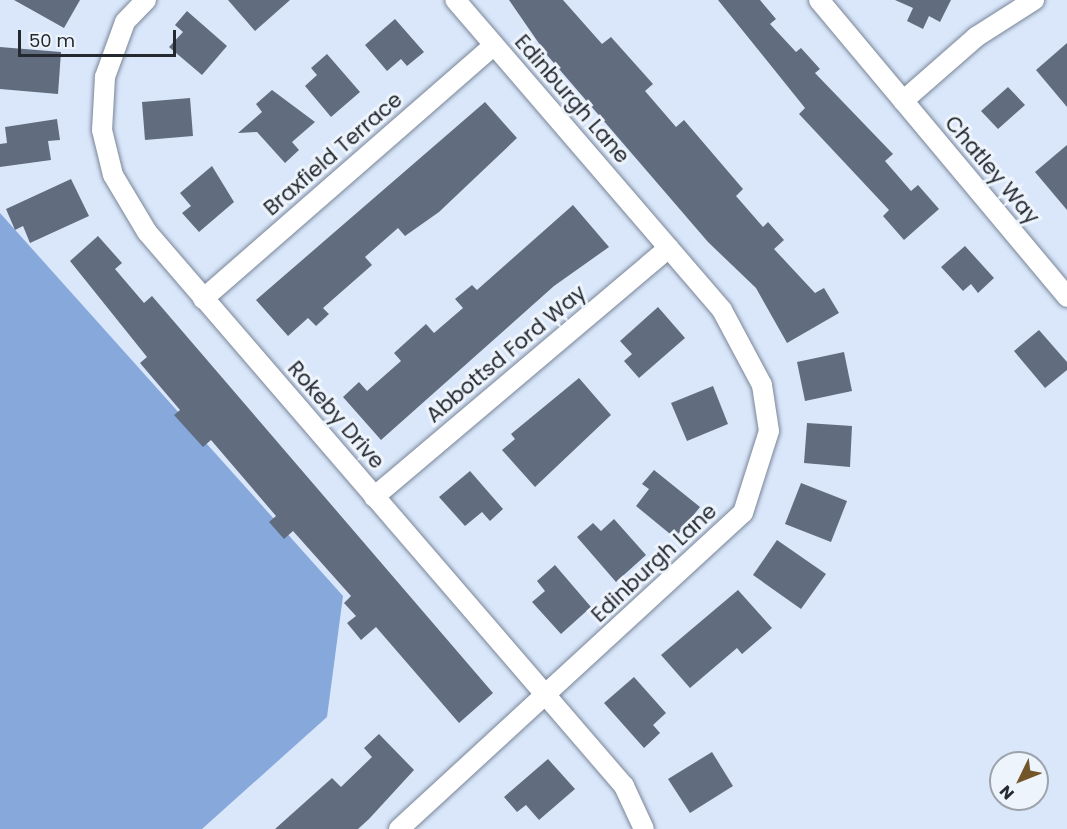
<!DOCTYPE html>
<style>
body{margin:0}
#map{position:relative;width:1067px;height:829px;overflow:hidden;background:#dae7fb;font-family:Poppins,sans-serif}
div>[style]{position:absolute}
.forest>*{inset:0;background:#86a8db}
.building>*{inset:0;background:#616c7e}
.roads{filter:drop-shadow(0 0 2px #798597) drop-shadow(0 0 2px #798597)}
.minor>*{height:20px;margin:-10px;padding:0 10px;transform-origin:10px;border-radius:10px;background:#fff}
span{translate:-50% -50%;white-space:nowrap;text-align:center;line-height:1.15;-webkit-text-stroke:6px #eef4fc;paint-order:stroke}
.street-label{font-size:21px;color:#242930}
.north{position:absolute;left:989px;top:751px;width:60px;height:60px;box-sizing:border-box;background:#eef4fc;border:2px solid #9da3aa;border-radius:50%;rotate:227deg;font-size:16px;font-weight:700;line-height:24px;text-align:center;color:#242930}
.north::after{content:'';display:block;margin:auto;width:21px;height:27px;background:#725629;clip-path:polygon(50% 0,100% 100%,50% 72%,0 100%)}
.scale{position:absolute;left:18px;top:30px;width:158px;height:27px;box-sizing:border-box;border:3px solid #242930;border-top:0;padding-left:8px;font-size:18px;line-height:21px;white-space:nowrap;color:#242930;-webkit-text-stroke:4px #eef4fc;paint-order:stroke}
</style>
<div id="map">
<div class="forest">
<div style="clip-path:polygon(0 213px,343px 596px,327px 717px,202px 829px,0 829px)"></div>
</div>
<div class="building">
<div style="clip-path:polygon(14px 0,80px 0,64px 28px)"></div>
<div style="clip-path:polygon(228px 0,290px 0,255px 31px)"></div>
<div style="clip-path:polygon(509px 0,563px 0,602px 44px,611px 37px,653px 84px,645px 91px,676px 127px,684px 120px,743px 189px,736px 196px,763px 227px,768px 222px,784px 240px,774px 249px,815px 293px,824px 288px,839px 313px,787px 343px,756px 288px,708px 242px,547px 55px)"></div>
<div style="clip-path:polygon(718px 0,760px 0,776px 19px,770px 24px,796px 52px,801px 48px,820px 69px,815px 73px,893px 154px,885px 161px,911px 191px,918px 185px,939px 209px,904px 240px,883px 216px,889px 210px,799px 114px,805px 108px)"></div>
<div style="clip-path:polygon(895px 0,951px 0,940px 22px,929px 16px,923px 29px,907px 21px,913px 8px)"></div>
<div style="clip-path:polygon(187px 11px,227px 46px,202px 75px,169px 47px,183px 32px,175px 25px)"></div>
<div style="clip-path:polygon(395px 19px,424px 52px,407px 66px,401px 59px,387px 71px,365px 45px)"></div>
<div style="clip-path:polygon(1067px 43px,1067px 107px,1036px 70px)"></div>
<div style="clip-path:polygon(0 47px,61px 52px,58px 94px,0 89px)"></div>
<div style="clip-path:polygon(327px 54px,360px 92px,331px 117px,305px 86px,317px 75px,311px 68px)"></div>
<div style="clip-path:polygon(1008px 87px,1025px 105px,998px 129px,981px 111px)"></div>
<div style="clip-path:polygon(272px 90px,315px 122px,292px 142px,299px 150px,285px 163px,257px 132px,238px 133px,262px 112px,256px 104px)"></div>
<div style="clip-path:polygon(190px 98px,193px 136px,145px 140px,142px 102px)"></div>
<div style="clip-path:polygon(485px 102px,517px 138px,439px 212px,405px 236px,398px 228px,365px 257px,372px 265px,323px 308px,329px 314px,316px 326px,308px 318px,288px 336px,256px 300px)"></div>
<div style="clip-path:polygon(57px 119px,60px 140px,48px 141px,51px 160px,0 167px,0 144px,7px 143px,5px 127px)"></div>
<div style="clip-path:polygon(1067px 145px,1067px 210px,1035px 172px)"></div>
<div style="clip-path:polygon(212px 166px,234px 202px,199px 232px,182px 213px,191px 206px,180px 193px)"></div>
<div style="clip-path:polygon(71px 179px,89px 216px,30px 243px,23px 226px,15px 230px,6px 209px)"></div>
<div style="clip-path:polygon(573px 205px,609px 247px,554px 286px,381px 440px,343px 397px,359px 382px,367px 391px,401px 361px,394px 353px,426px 324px,434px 333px,463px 308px,455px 299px,472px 285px,477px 290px)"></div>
<div style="clip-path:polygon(98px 236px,122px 263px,115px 269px,144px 303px,152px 296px,493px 693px,459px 723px,376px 627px,361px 640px,347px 623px,356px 616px,344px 603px,351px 596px,293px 531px,284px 539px,269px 522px,276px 516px,211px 440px,203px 447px,174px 415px,180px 410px,140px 363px,147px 357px,70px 261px)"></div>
<div style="clip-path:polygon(965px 246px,994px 278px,978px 293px,971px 284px,963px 291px,941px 267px)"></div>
<div style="clip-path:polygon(658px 307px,685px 338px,639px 378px,624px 361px,632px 354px,620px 341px)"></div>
<div style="clip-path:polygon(1039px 330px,1067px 362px,1067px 370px,1045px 388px,1014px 351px)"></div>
<div style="clip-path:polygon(844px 352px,852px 391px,805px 401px,797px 362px)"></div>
<div style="clip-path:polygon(579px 378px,611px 415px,535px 487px,502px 450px,515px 439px,511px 434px)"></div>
<div style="clip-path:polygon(713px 386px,728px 424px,687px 441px,671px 403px)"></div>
<div style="clip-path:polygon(807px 423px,852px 426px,850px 467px,804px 463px)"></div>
<div style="clip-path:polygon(654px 470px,700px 507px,675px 538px,636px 506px,649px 489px,642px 484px)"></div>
<div style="clip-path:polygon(470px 471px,503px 509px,490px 521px,482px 512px,465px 526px,439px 497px)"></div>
<div style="clip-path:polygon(801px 483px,847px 501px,831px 542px,785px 524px)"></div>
<div style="clip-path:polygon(614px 519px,646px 555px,616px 582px,577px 537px,593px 523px,601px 531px)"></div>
<div style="clip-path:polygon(777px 540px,826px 574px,801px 609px,753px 575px)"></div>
<div style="clip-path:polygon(555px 565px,591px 607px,561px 634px,532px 602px,545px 591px,537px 581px)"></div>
<div style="clip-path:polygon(738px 590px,772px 628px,742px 654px,737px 648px,690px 688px,661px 655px)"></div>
<div style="clip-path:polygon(634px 677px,666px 713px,653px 725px,660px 733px,644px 748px,604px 703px)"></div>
<div style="clip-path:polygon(379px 734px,414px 770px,369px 819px,358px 829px,275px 829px,332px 778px,341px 787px,372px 757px,364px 748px)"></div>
<div style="clip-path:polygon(712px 752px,733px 786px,690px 813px,668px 779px)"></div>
<div style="clip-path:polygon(548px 759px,575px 789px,539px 820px,526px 805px,517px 812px,504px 797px)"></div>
</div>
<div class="roads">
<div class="minor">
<div style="left:146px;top:0;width:30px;rotate:134deg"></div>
<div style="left:125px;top:22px;width:59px;rotate:110deg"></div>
<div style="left:105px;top:77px;width:53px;rotate:93.2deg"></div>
<div style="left:102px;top:130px;width:46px;rotate:76.3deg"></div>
<div style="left:113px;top:175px;width:66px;rotate:59.2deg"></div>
<div style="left:147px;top:232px;width:731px;rotate:49.27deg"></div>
<div style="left:624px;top:786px;width:47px;rotate:65.1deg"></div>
<div style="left:819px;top:0;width:387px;rotate:50.1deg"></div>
<div style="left:903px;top:101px;width:97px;rotate:-41.2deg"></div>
<div style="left:976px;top:37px;width:69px;rotate:-32.5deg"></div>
<div style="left:203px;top:299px;width:386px;rotate:-41.1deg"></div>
<div style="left:374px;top:497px;width:386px;rotate:-40.2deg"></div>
<div style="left:399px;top:829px;width:467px;rotate:-42.6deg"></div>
<div style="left:743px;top:513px;width:86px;rotate:-72.4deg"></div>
<div style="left:769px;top:431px;width:47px;rotate:-98.7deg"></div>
<div style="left:762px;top:385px;width:85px;rotate:-118.1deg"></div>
<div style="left:722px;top:310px;width:409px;rotate:-130.7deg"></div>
</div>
</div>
<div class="street-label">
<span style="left:572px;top:99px;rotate:49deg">Edinburgh Lane</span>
<span style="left:333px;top:154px;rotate:-41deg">Braxfield Terrace</span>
<span style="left:992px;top:170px;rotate:50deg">Chatley Way</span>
<span style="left:506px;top:354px;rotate:-40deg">Abbottsd Ford Way</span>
<span style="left:336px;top:415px;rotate:49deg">Rokeby Drive</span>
<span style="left:654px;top:563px;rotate:-43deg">Edinburgh Lane</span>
</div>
<div class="north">N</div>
<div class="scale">50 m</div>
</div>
